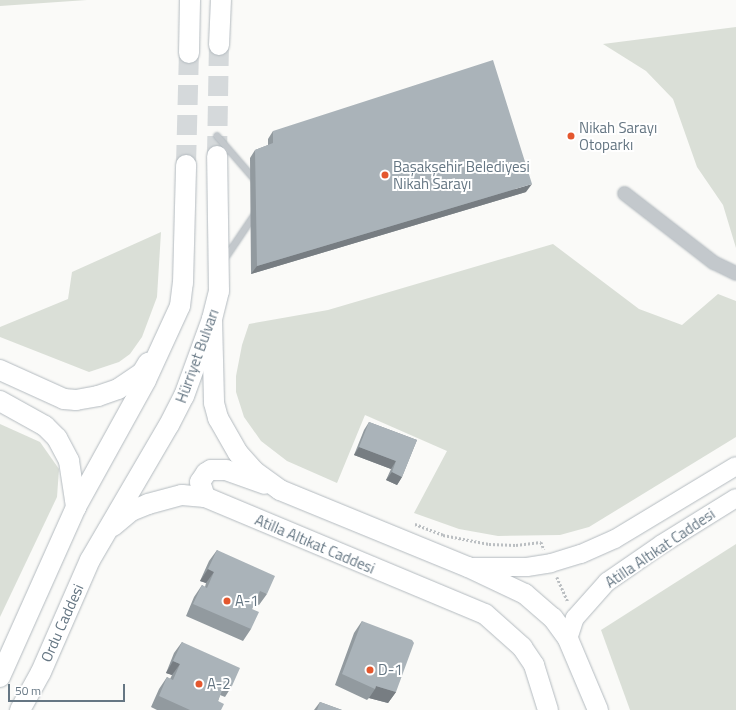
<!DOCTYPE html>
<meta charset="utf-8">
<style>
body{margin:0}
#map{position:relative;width:736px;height:710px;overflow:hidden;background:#fafaf8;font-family:"Titillium Web",sans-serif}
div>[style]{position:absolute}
.green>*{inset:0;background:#dadfd7}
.primary-tunnel>*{height:20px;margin-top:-10px;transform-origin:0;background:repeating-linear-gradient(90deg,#d5d9db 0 20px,transparent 0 30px)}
.path>*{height:2.5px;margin-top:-1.25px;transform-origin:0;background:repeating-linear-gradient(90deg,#bbbfc2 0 2px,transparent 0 4px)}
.roads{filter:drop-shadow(0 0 1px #b3babf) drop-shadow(0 0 1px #b3babf)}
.lane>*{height:6px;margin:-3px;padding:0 3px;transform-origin:3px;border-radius:3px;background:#c3c8cc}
.street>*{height:13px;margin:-6.5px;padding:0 6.5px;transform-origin:6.5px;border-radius:6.5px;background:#c3c8cc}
.secondary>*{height:18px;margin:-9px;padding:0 9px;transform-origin:9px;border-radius:9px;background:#fff}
.primary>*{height:20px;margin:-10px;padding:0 10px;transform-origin:10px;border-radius:10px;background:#fff}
.wall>*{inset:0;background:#929a9f}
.shaded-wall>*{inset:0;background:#777d82}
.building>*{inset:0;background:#aab3b9}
.dots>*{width:11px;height:11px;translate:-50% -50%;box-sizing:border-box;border:2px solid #fff;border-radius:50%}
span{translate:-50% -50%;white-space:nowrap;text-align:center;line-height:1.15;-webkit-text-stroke:4px #fff;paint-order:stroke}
.poi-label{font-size:15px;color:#657683}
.left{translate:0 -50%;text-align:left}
.street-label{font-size:15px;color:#657683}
.scale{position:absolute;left:8px;top:684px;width:117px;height:18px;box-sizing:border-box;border:2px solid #657683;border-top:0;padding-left:5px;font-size:12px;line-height:14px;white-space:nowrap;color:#657683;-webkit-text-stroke:3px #fff;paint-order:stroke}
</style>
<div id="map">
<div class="green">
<div style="clip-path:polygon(0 0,87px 0,0 6px)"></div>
<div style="clip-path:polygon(736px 27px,736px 248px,723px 205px,697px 167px,673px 99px,646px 71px,603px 44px)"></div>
<div style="clip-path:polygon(161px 232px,157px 297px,142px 337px,130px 354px,119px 362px,89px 372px,0 337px,0 327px,68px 299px,72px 272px)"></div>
<div style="clip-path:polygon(553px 244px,639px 309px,682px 325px,718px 294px,736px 301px,736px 437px,589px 527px,560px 535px,498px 536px,459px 529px,414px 513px,447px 451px,365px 415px,337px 483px,287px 461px,261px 441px,244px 417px,236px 392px,236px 376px,242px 345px,249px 324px,328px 310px)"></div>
<div style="clip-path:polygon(0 424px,40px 442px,59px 469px,57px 497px,0 617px)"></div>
<div style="clip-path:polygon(736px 544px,736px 710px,630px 710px,601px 630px)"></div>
</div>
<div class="primary-tunnel">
<div style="left:217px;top:156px;width:111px;rotate:-89deg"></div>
<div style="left:186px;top:165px;width:112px;rotate:-88.5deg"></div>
</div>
<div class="path">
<div style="left:415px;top:524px;width:30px;rotate:21deg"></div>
<div style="left:443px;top:535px;width:47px;rotate:11.1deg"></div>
<div style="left:489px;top:544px;width:27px;rotate:2deg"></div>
<div style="left:516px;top:545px;width:25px;rotate:-7deg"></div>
<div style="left:541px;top:542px;width:8px;rotate:67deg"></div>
<div style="left:557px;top:577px;width:27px;rotate:66deg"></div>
</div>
<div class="roads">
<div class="lane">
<div style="left:217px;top:136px;width:58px;rotate:49.2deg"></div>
<div style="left:224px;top:260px;width:55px;rotate:-56deg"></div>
</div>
<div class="street">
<div style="left:624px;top:193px;width:113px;rotate:37.8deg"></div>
<div style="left:713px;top:262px;width:25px;rotate:26deg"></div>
</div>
<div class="secondary">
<div style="left:470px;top:567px;width:57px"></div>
<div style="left:527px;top:567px;width:24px;rotate:-9deg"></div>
<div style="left:551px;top:563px;width:31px;rotate:-17deg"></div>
<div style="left:581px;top:554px;width:37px;rotate:-24deg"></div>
<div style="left:615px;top:539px;width:141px;rotate:-31.1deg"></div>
<div style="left:568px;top:639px;width:22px;rotate:-72deg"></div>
<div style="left:575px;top:618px;width:48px;rotate:-48.4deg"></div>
<div style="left:607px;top:582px;width:67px;rotate:-34.6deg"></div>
<div style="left:662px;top:544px;width:87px;rotate:-31.9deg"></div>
</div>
<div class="primary">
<div style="left:219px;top:45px;width:45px;rotate:-87.5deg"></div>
<div style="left:189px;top:53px;width:53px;rotate:-88.9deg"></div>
<div style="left:212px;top:319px;width:84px;rotate:88.6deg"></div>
<div style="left:214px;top:403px;width:16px;rotate:75deg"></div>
<div style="left:218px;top:418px;width:40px;rotate:60.3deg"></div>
<div style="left:238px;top:453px;width:24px;rotate:48deg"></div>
<div style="left:254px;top:471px;width:32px;rotate:36deg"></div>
<div style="left:280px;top:490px;width:203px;rotate:22.3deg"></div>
<div style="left:468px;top:567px;width:63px;rotate:25.3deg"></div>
<div style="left:525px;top:594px;width:37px;rotate:41deg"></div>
<div style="left:553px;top:618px;width:26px;rotate:54deg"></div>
<div style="left:568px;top:639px;width:77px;rotate:67.1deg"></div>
<div style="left:0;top:370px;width:70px;rotate:24.4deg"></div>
<div style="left:64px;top:399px;width:12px;rotate:5deg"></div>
<div style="left:76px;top:400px;width:22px;rotate:-10deg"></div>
<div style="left:98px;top:396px;width:21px;rotate:-19deg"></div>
<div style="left:118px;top:389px;width:29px;rotate:-34deg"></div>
<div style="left:142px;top:373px;width:12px;rotate:-59deg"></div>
<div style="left:0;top:401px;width:51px;rotate:29.1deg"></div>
<div style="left:45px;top:426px;width:17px;rotate:45deg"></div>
<div style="left:57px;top:438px;width:26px;rotate:62deg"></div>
<div style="left:69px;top:461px;width:47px;rotate:81.3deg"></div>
<div style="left:205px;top:497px;width:16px;rotate:-108deg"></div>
<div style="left:200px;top:482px;width:11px;rotate:-56deg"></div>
<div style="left:206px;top:473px;width:6px;rotate:-31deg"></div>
<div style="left:211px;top:470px;width:15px"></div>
<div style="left:226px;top:470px;width:41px;rotate:19.7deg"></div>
<div style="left:113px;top:526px;width:23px;rotate:-40deg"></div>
<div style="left:131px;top:511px;width:18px;rotate:-22deg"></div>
<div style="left:148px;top:504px;width:35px;rotate:-15deg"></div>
<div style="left:182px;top:495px;width:23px;rotate:5deg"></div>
<div style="left:205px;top:497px;width:303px;rotate:22.7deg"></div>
<div style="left:485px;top:614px;width:50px;rotate:41.7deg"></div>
<div style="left:522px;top:647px;width:22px;rotate:56deg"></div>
<div style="left:534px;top:665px;width:47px;rotate:72.7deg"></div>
<div style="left:0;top:677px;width:186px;rotate:-65.9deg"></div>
<div style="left:76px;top:507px;width:145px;rotate:-61.1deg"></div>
<div style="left:146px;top:380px;width:81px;rotate:-65.3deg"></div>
<div style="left:180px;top:306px;width:23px;rotate:-83deg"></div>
<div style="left:183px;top:283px;width:118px;rotate:-88.5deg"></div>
<div style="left:20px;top:710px;width:43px;rotate:-61.1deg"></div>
<div style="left:41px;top:672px;width:122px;rotate:-66.4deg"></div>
<div style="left:90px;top:560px;width:156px;rotate:-59.7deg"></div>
<div style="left:169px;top:425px;width:33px;rotate:-63deg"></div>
<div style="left:184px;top:396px;width:82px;rotate:-70deg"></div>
<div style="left:212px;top:319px;width:29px;rotate:-76deg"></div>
<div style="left:219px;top:291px;width:135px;rotate:-90.8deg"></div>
</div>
</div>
<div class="wall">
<div style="clip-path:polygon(273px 131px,526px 192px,251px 274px,250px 158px,255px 150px,268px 145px,268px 139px)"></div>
<div style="clip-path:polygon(369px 422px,417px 440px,402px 477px,397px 485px,386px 480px,391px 469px,354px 455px,364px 430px)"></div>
<div style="clip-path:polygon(217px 550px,267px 594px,259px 605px,254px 603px,252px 609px,251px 629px,243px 641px,186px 616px,194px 597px,202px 585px,205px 587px,206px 583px,200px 581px,209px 561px)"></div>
<div style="clip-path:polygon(362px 621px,396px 692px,388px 703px,369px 698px,367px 700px,335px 685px,354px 633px)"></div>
<div style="clip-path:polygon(182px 642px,232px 686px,225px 697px,220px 695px,218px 701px,221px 710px,157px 710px,151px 707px,159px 689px,167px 677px,170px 679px,172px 675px,166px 673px,174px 653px)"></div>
<div style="clip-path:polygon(320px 702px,342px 710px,314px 710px)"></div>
</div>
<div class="shaded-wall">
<div style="clip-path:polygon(532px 184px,526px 192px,251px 274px,257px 266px)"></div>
<div style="clip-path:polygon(359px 447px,396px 461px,391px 469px,354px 455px)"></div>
<div style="clip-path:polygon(392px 472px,402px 477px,397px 485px,386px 480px)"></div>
<div style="clip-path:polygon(208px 569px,214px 572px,206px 583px,200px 581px)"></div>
<div style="clip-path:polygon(173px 661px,180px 664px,172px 675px,166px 673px)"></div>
<div style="clip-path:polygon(376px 686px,396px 692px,388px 703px,369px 698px,375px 689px)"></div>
</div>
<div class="building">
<div style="clip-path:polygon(493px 60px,532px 184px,257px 266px,255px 150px,273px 143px,273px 131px)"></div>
<div style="clip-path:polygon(369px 422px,417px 440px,402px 477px,392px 472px,396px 461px,359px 447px)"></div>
<div style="clip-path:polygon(217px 550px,275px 576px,267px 594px,260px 591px,252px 609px,259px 612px,251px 629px,193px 604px,202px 585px,207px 588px,214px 572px,208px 569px)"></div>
<div style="clip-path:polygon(362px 621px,412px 640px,414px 643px,396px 692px,376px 686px,375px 689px,342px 674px)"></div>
<div style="clip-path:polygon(182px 642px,240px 668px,232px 686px,225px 683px,218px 701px,224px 704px,221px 710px,190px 710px,159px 696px,167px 677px,173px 680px,180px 664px,173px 661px)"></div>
<div style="clip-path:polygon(320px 702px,342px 710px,317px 710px)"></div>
</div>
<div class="dots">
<div style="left:571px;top:136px;background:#e4572e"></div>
<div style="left:385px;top:175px;background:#e4572e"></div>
<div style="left:227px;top:601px;background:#e4572e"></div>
<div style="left:370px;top:670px;background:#e4572e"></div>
<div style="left:199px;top:684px;background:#e4572e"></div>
</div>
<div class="poi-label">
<span class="left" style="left:579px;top:136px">Nikah Sarayı<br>Otoparkı</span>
<span class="left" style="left:393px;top:175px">Başakşehir Belediyesi<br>Nikah Sarayı</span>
<span class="left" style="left:235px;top:601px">A-1</span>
<span class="left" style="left:378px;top:670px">D-1</span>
<span class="left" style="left:207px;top:684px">A-2</span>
</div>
<div class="street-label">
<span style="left:197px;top:356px;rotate:-70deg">Hürriyet Bulvarı</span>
<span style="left:315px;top:544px;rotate:23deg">Atilla Altıkat Caddesi</span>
<span style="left:660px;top:548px;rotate:-34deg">Atilla Altıkat Caddesi</span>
<span style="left:62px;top:623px;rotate:-66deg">Ordu Caddesi</span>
</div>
<div class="scale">50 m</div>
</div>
